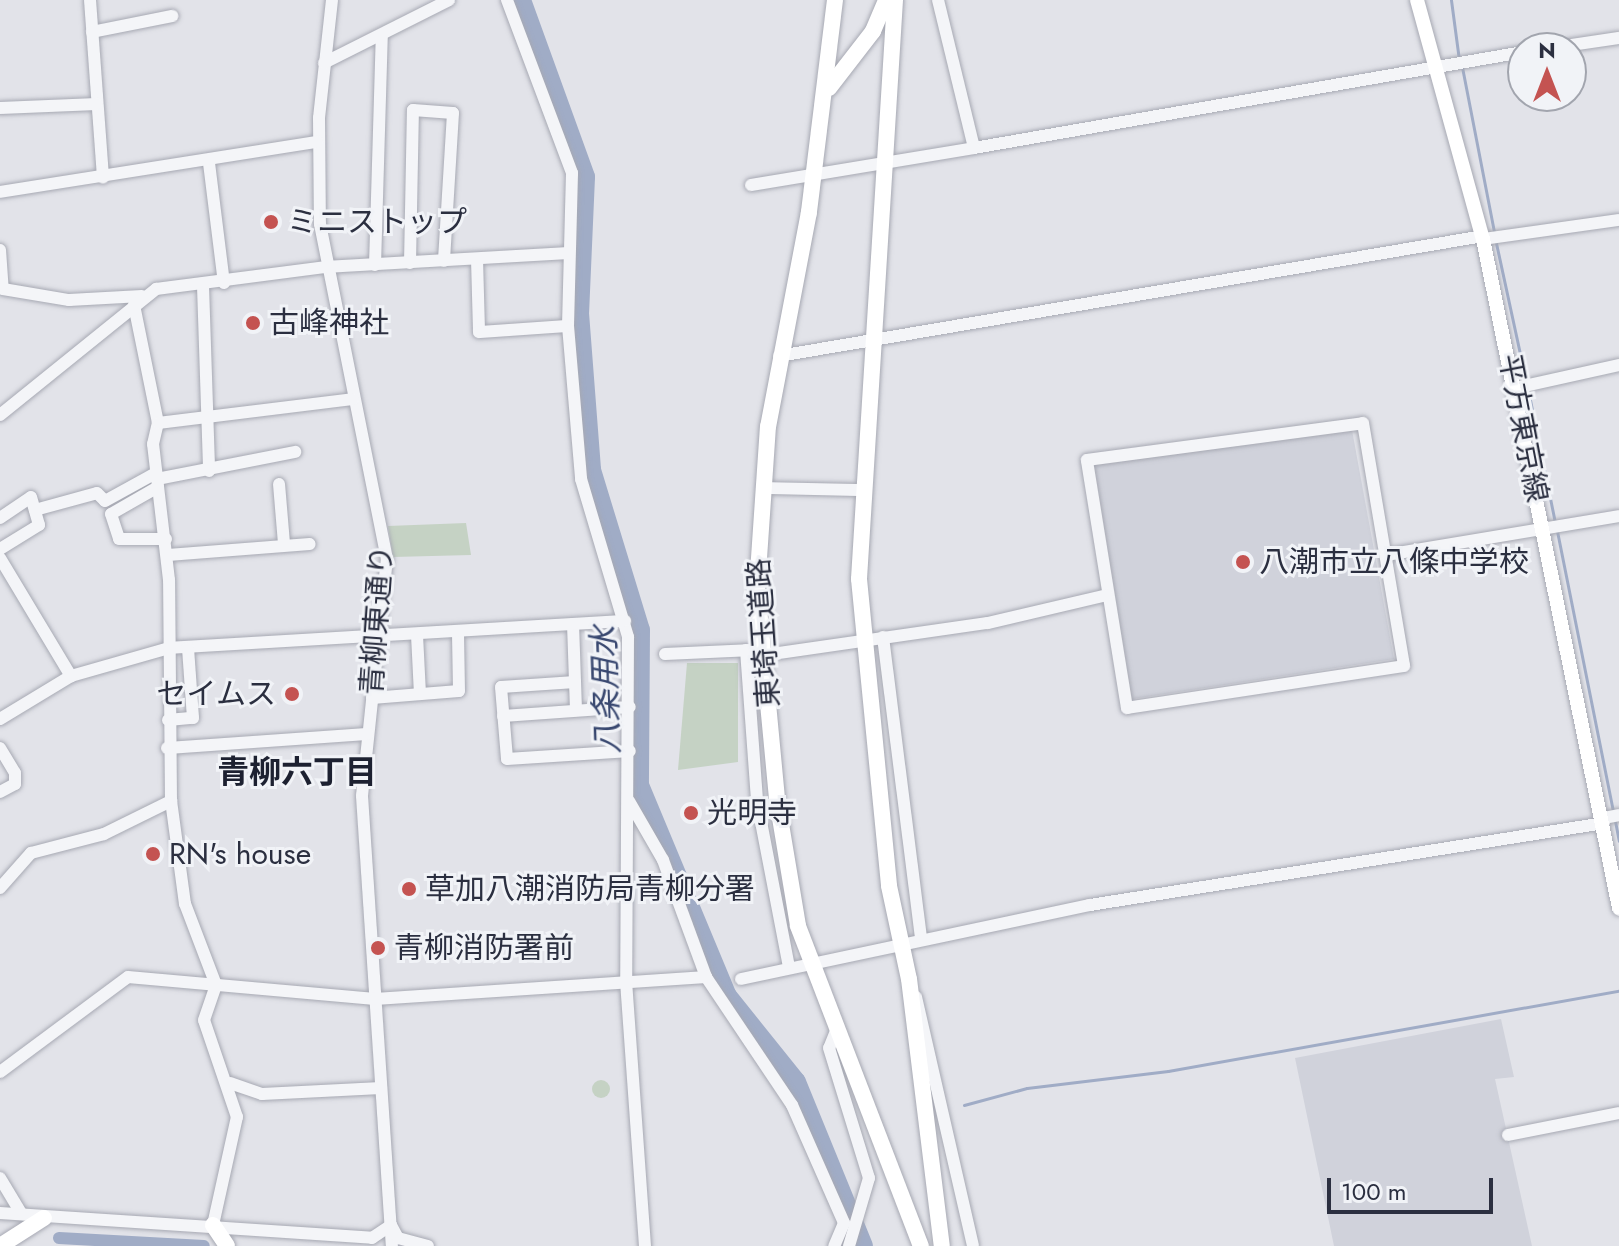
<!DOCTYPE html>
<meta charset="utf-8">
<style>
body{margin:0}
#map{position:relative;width:1619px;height:1246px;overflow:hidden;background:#e2e3e9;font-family:Jost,"Noto Sans JP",sans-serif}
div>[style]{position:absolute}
.built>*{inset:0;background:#d0d2db}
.green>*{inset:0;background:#c5d2c4}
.round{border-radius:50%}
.stream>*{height:3px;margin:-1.5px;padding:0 1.5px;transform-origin:1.5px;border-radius:1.5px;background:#a0acc6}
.canal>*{height:12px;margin:-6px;padding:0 6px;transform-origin:6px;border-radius:6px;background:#a0acc6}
.river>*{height:20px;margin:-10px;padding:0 10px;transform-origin:10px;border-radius:10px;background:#a0acc6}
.roads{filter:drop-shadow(0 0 2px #a7a9b3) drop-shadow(0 0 2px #a7a9b3)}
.minor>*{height:12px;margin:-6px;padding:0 6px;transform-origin:6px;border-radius:6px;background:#f4f5f8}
.major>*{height:14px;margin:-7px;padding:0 7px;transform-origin:7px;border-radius:7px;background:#fff}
.highway>*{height:16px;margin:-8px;padding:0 8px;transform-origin:8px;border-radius:8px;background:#fff}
.dots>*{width:22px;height:22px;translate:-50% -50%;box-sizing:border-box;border:4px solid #f1f3f7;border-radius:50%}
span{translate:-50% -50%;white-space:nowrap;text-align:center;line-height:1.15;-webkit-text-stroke:6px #f1f3f7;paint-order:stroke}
.poi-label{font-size:30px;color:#2b2f40}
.left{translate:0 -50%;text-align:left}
.right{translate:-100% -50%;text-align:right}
.street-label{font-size:30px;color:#2b2f40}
.water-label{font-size:32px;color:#394870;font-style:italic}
.neighbourhood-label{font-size:32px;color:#1d2131;font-weight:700}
.north{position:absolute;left:1507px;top:32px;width:80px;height:80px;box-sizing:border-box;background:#f1f3f7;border:2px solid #a2a5ae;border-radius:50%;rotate:0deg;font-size:22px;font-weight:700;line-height:32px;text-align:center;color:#2b2f40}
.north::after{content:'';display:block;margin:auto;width:28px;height:36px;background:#c45351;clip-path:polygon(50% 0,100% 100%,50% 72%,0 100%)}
.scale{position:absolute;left:1327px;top:1178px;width:166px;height:36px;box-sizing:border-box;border:4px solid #2b2f40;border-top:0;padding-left:10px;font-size:24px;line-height:28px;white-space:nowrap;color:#2b2f40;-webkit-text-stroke:6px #f1f3f7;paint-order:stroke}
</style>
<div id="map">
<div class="built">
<div style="clip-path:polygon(1352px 430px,1394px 659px,1132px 699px,1094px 464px)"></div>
<div style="clip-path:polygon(1501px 1019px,1514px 1077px,1495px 1079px,1532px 1246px,1334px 1246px,1295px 1058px)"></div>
</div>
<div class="green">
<div style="clip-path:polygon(466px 523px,471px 555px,393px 557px,388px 526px)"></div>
<div style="clip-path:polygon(687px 663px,738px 663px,738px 762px,678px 770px)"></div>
<div class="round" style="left:592px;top:1080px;width:18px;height:18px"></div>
</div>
<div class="stream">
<div style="left:1451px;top:0;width:61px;rotate:82.4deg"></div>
<div style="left:1462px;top:67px;width:168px;rotate:79deg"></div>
<div style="left:1496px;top:243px;width:142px;rotate:77.8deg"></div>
<div style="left:1528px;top:390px;width:136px;rotate:78.5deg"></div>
<div style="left:1557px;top:531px;width:285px;rotate:78.7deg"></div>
<div style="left:1615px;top:821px;width:20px;rotate:79deg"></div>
<div style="left:964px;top:1105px;width:65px;rotate:-15.1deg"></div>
<div style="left:1027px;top:1088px;width:142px;rotate:-6.9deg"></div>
<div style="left:1168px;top:1071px;width:458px;rotate:-10.1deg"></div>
</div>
<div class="canal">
<div style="left:59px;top:1238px;width:145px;rotate:3.2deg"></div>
</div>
<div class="river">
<div style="left:521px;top:0;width:188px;rotate:70.1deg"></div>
<div style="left:585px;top:177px;width:136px;rotate:92.5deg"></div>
<div style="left:579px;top:313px;width:157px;rotate:85.6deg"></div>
<div style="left:591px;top:470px;width:167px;rotate:73deg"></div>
<div style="left:640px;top:630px;width:155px;rotate:90.4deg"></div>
<div style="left:639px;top:785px;width:229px;rotate:67.4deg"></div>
<div style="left:727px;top:996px;width:110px;rotate:51.3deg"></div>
<div style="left:796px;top:1082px;width:177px;rotate:67.8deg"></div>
</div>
<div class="roads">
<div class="minor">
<div style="left:90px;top:0;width:178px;rotate:85.8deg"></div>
<div style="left:332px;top:0;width:119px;rotate:96.3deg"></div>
<div style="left:319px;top:118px;width:106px;rotate:89.5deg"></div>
<div style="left:320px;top:224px;width:341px;rotate:78.7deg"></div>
<div style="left:387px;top:558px;width:239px;rotate:96deg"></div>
<div style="left:362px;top:796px;width:451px;rotate:86.2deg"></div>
<div style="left:507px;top:0;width:185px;rotate:69.4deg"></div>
<div style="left:572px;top:173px;width:153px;rotate:91.5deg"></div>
<div style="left:568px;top:326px;width:154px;rotate:85.1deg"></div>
<div style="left:581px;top:479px;width:165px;rotate:73.4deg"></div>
<div style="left:628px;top:637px;width:344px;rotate:90.3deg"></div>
<div style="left:626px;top:981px;width:266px;rotate:85.9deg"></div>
<div style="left:938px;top:0;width:152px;rotate:76.3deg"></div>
<div style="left:974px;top:148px;width:557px;rotate:-9.92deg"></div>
<div style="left:92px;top:32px;width:82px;rotate:-11.3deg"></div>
<div style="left:1551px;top:48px;width:69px;rotate:-8.4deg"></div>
<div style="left:324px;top:63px;width:140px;rotate:-26.7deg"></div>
<div style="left:0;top:108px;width:97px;rotate:-2.4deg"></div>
<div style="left:209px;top:163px;width:121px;rotate:82.9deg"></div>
<div style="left:751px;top:185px;width:226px;rotate:-9.4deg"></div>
<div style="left:0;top:192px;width:321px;rotate:-9deg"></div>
<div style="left:1483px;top:239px;width:137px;rotate:-8deg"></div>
<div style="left:0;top:250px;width:39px;rotate:86deg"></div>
<div style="left:3px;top:289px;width:67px;rotate:9.5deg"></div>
<div style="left:69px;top:300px;width:73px;rotate:-3.1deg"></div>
<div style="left:477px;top:259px;width:73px;rotate:88.4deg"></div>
<div style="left:479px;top:332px;width:89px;rotate:-3.9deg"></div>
<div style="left:410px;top:263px;width:153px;rotate:-88.9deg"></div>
<div style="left:413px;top:110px;width:40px;rotate:4.3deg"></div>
<div style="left:453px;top:113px;width:148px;rotate:93.5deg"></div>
<div style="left:375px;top:265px;width:230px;rotate:-88.3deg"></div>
<div style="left:203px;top:286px;width:185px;rotate:88.1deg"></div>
<div style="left:134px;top:305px;width:120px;rotate:78.5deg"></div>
<div style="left:779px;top:356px;width:714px;rotate:-9.67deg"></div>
<div style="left:1515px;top:388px;width:107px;rotate:-12.5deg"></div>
<div style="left:0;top:415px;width:201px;rotate:-38.9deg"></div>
<div style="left:156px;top:289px;width:170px;rotate:-7.4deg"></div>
<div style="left:325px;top:267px;width:244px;rotate:-3.3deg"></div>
<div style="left:1363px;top:423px;width:246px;rotate:80.4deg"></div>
<div style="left:1404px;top:666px;width:280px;rotate:171.4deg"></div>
<div style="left:1127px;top:708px;width:251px;rotate:-99.2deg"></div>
<div style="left:1087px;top:460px;width:278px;rotate:-7.6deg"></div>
<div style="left:157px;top:479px;width:141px;rotate:-11.1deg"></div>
<div style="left:279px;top:484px;width:59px;rotate:85.2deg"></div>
<div style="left:158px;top:487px;width:54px;rotate:150.1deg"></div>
<div style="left:111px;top:514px;width:26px;rotate:72deg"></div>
<div style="left:119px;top:539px;width:47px"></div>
<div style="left:765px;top:488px;width:98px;rotate:1.2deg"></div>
<div style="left:35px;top:510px;width:64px;rotate:-15.3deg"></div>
<div style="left:97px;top:493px;width:11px;rotate:45deg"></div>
<div style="left:105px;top:501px;width:58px;rotate:-28.8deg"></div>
<div style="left:0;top:518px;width:37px;rotate:-34deg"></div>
<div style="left:31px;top:497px;width:29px;rotate:74deg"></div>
<div style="left:39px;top:525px;width:46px;rotate:148.4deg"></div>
<div style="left:168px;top:555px;width:142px;rotate:-4.4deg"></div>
<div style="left:1386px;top:555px;width:236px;rotate:-9.5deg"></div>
<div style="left:0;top:558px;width:138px;rotate:59deg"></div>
<div style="left:573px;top:624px;width:86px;rotate:88deg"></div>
<div style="left:417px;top:635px;width:59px;rotate:87.1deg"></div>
<div style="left:883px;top:637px;width:301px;rotate:82.8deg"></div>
<div style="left:746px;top:650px;width:151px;rotate:85.8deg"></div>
<div style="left:757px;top:801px;width:169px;rotate:79.1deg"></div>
<div style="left:665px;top:654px;width:88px;rotate:-2.6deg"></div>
<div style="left:765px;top:655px;width:225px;rotate:-8.2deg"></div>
<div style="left:988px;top:623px;width:122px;rotate:-13.2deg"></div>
<div style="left:575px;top:682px;width:74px;rotate:176.1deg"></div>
<div style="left:501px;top:687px;width:72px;rotate:85.2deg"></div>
<div style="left:507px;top:759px;width:123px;rotate:-3.7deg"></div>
<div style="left:372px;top:698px;width:87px;rotate:-4.6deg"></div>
<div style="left:459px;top:691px;width:59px;rotate:-91deg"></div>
<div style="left:503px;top:716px;width:127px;rotate:-4.1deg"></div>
<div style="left:0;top:719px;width:83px;rotate:-31.2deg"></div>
<div style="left:71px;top:676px;width:102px;rotate:-15.9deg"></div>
<div style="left:169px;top:648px;width:457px;rotate:-3.4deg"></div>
<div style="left:168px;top:720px;width:25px;rotate:-5deg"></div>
<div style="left:193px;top:718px;width:70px;rotate:-94.1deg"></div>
<div style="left:0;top:748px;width:29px;rotate:59deg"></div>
<div style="left:15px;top:773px;width:11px;rotate:90deg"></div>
<div style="left:15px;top:784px;width:17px;rotate:152deg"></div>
<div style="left:167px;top:748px;width:201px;rotate:-4deg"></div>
<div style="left:629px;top:801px;width:68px;rotate:60deg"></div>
<div style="left:663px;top:860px;width:125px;rotate:69.8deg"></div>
<div style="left:706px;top:977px;width:154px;rotate:56.1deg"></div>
<div style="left:792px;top:1105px;width:129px;rotate:66.2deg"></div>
<div style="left:844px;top:1223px;width:25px;rotate:113deg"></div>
<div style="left:1604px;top:818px;width:15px;rotate:-11deg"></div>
<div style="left:0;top:888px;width:47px;rotate:-48.5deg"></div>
<div style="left:31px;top:853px;width:75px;rotate:-14.6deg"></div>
<div style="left:104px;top:834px;width:75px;rotate:-26.2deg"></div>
<div style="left:741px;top:979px;width:357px;rotate:-12deg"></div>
<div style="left:1090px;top:905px;width:520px;rotate:-9.06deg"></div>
<div style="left:916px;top:997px;width:255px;rotate:77.1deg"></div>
<div style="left:836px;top:1031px;width:18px;rotate:112deg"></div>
<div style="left:829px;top:1048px;width:136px;rotate:72.9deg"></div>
<div style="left:869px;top:1178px;width:71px;rotate:106.4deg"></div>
<div style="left:0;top:1072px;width:159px;rotate:-36.6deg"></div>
<div style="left:128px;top:977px;width:248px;rotate:5.1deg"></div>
<div style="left:375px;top:999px;width:332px;rotate:-3.8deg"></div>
<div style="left:230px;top:1083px;width:34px;rotate:19deg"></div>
<div style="left:262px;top:1094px;width:119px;rotate:-2.9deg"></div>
<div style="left:1508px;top:1135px;width:113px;rotate:-11.2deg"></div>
<div style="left:0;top:1178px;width:41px;rotate:59deg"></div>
<div style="left:0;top:1213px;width:373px;rotate:3.8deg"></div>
<div style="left:372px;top:1238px;width:23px;rotate:-34deg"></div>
<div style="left:391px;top:1225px;width:15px;rotate:62deg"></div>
<div style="left:398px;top:1238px;width:31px;rotate:15deg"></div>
<div style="left:213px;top:1225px;width:111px;rotate:-77.5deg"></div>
<div style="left:237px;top:1117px;width:102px;rotate:-108.8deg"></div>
<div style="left:204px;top:1020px;width:37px;rotate:-71deg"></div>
<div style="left:216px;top:985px;width:87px;rotate:-110.9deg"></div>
<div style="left:185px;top:904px;width:104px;rotate:-97.7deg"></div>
<div style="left:171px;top:801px;width:221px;rotate:-90.5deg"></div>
<div style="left:169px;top:580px;width:137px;rotate:-96.7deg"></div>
<div style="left:153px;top:444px;width:22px;rotate:-77deg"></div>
<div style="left:158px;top:423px;width:196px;rotate:-7deg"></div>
</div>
<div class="major">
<div style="left:1417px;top:0;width:248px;rotate:74.6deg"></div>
<div style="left:1483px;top:239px;width:683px;rotate:78.51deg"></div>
</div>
<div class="highway">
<div style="left:835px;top:0;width:214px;rotate:97deg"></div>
<div style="left:809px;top:212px;width:218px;rotate:100.8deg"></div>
<div style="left:768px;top:426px;width:161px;rotate:93.9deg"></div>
<div style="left:757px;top:587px;width:214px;rotate:84.6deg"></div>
<div style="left:777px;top:800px;width:128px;rotate:80.5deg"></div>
<div style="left:798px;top:926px;width:343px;rotate:69deg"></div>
<div style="left:895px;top:0;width:580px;rotate:93.56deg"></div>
<div style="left:859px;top:579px;width:308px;rotate:84.4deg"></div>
<div style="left:889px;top:886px;width:95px;rotate:77.9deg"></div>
<div style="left:909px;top:979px;width:269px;rotate:83deg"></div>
<div style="left:829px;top:88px;width:72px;rotate:-52.3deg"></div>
<div style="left:873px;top:31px;width:34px;rotate:-67deg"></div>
<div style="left:213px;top:1225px;width:25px;rotate:56deg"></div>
<div style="left:0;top:1246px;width:52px;rotate:-32.5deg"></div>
</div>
</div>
<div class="dots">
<div style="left:271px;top:222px;background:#c45351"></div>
<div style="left:253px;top:323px;background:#c45351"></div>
<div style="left:1243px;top:562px;background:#c45351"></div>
<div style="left:292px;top:694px;background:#c45351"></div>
<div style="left:691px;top:813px;background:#c45351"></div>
<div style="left:153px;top:854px;background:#c45351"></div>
<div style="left:409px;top:889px;background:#c45351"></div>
<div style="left:378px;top:948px;background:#c45351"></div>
</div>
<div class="poi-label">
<span class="left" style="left:287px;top:222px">ミニストップ</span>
<span class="left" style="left:269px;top:323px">古峰神社</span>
<span class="left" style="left:1259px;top:562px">八潮市立八條中学校</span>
<span class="right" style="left:276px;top:694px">セイムス</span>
<span class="left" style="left:707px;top:813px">光明寺</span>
<span class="left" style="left:169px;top:854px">RN's house</span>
<span class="left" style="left:425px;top:889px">草加八潮消防局青柳分署</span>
<span class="left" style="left:394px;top:948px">青柳消防署前</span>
</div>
<div class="street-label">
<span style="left:1523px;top:428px;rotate:79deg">平方東京線</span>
<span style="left:377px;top:620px;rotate:-86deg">青柳東通り</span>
<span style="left:764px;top:633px;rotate:-94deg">東埼玉道路</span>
</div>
<div class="water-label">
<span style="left:606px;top:690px;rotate:-92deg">八条用水</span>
</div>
<div class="neighbourhood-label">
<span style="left:297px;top:772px">青柳六丁目</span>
</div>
<div class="north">N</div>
<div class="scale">100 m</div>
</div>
